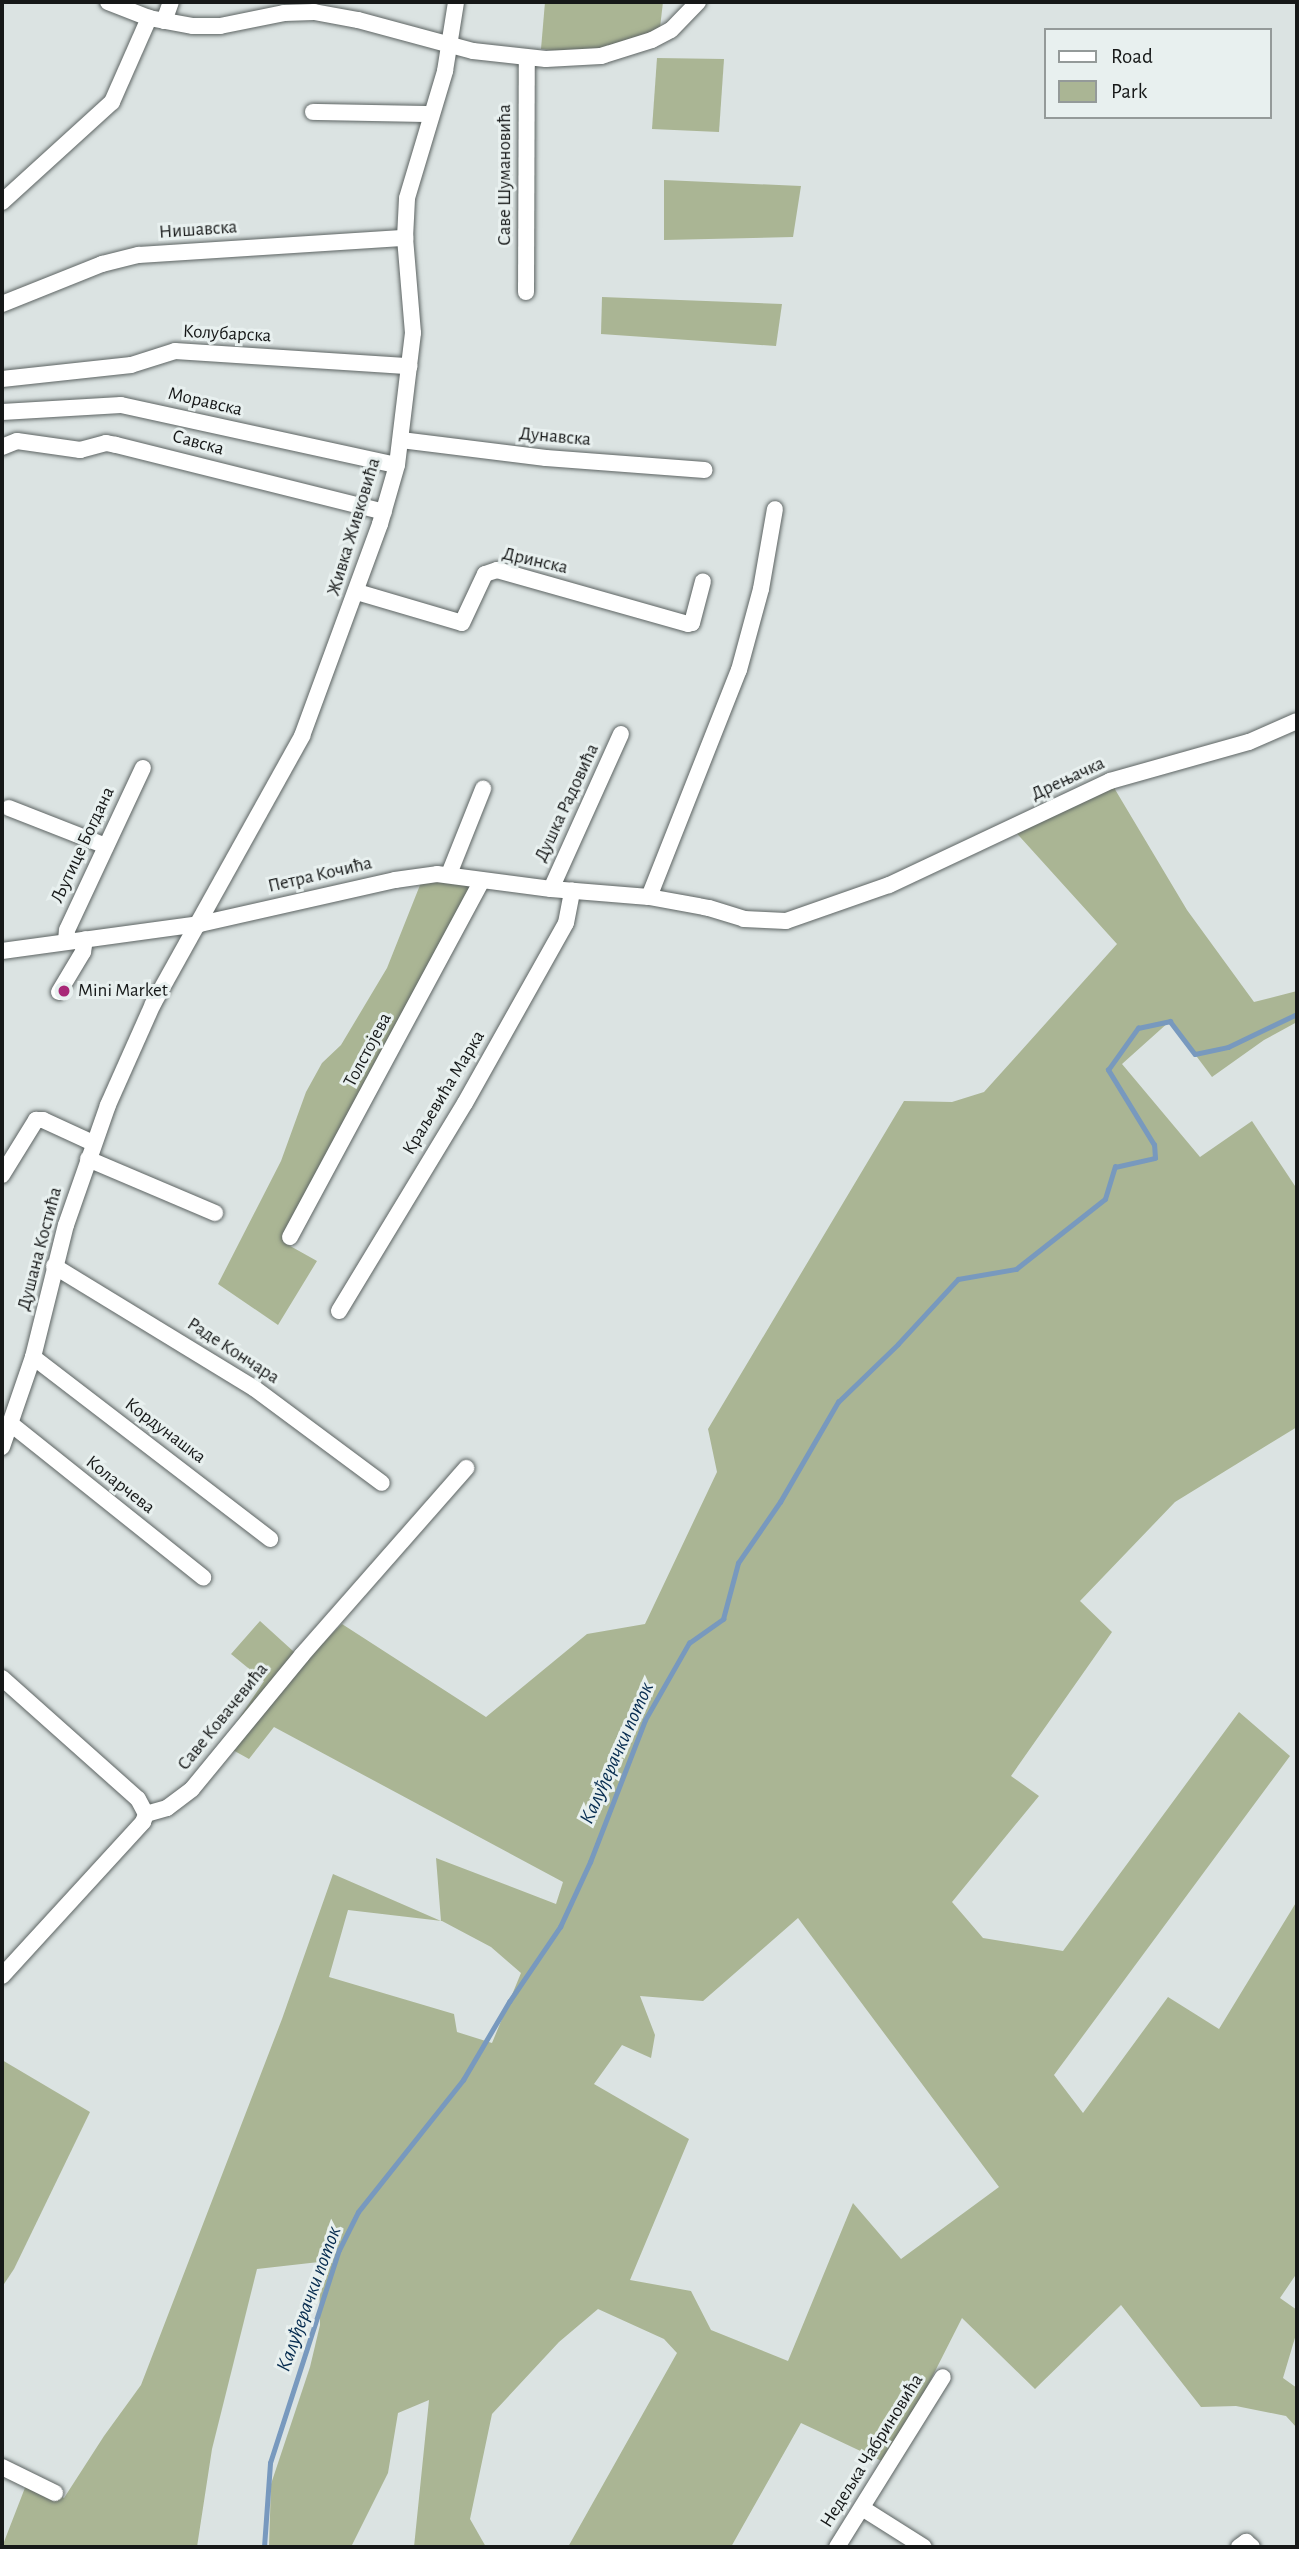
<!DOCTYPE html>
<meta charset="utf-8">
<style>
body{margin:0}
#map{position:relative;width:1299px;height:2549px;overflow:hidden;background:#dbe3e2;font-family:"Alegreya Sans",sans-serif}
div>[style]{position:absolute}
.green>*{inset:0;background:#aab594}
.stream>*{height:4.5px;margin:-2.25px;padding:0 2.25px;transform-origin:2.25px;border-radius:2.25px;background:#7899be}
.roads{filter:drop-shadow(0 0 2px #5d6463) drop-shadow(0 0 2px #5d6463)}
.minor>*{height:16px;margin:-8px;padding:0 8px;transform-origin:8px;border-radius:8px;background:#fff}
.dots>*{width:19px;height:19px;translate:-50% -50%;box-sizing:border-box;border:4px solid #e8f0ef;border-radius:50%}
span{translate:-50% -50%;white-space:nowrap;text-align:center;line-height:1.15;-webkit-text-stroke:6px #e8f0ef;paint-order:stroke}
.street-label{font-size:19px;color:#161818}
.poi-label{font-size:19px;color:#161818}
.left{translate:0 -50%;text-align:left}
.water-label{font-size:21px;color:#052b4f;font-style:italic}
.frame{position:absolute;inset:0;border:4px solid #161818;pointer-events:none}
.legend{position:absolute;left:1044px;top:28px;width:228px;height:91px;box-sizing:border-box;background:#e8f0ef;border:2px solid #949a99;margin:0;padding:9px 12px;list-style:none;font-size:21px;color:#161818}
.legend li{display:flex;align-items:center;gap:14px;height:35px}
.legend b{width:35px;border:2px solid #949a99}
</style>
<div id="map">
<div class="green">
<div style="clip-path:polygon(545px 2px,663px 2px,659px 36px,601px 56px,541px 49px)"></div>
<div style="clip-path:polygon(657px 58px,724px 59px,719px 132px,652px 129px)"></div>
<div style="clip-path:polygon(664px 180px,801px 186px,793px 237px,664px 240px)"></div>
<div style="clip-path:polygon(602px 297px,782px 304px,776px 346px,601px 334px)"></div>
<div style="clip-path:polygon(evenodd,1110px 781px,1187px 910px,1254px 1002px,1297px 991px,1297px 1022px,1264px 1040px,1212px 1077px,1170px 1021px,1122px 1064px,1200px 1157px,1252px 1121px,1297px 1189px,1297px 1427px,1175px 1502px,1080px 1601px,1112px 1632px,1011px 1776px,1039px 1796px,952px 1902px,983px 1938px,1063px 1951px,1239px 1712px,1290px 1756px,1054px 2075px,1083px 2113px,1168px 1997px,1219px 2029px,1297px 1901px,1297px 2273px,1280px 2298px,1297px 2310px,1297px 2331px,1283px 2378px,1297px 2388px,1297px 2428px,1286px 2416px,1236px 2406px,1201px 2407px,1121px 2305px,1035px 2389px,962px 2318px,888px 2464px,801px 2423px,731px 2547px,568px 2547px,677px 2353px,664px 2339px,598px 2309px,559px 2342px,492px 2414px,470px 2519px,486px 2547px,414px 2547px,429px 2400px,398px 2413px,388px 2473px,351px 2547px,269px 2547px,271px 2484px,310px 2367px,320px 2325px,319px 2262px,257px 2269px,212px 2449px,197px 2547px,2px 2547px,28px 2480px,64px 2498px,104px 2436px,141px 2385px,282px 2019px,333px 1874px,441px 1921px,436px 1858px,556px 1904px,563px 1882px,274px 1727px,249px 1759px,222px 1744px,264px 1681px,231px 1654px,260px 1621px,304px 1661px,342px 1624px,486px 1717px,587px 1634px,645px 1624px,717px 1472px,708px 1429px,904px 1101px,952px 1102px,984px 1092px,1117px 944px,1012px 828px,1110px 781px,348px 1910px,442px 1921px,491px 1947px,521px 1973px,492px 2043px,457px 2032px,454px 2014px,329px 1977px,348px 1910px,1110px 781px,798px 1918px,999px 2187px,901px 2259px,853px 2203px,788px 2361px,711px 2330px,691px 2291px,630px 2280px,689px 2139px,594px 2084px,622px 2045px,651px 2058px,655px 2035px,640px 1996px,703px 2001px,798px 1918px)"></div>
<div style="clip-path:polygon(424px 875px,481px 882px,283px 1242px,317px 1261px,278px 1325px,218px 1284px,281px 1161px,306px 1092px,322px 1063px,341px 1045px,387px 968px)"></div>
<div style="clip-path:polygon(2px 2060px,90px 2112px,14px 2269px,2px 2287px)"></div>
</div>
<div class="stream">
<div style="left:264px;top:2547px;width:84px;rotate:-85.9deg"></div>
<div style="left:270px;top:2463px;width:224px;rotate:-72.1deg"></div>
<div style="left:339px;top:2250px;width:42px;rotate:-63.4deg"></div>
<div style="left:358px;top:2212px;width:169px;rotate:-51.5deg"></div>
<div style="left:463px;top:2080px;width:91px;rotate:-59.5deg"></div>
<div style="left:509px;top:2002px;width:91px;rotate:-55.8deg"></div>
<div style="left:560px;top:1927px;width:72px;rotate:-65.2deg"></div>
<div style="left:590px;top:1862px;width:152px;rotate:-68.8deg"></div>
<div style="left:645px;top:1720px;width:89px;rotate:-60.3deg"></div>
<div style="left:689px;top:1643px;width:42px;rotate:-35.2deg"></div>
<div style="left:723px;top:1619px;width:58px;rotate:-75deg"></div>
<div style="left:738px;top:1563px;width:74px;rotate:-55.5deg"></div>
<div style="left:780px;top:1502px;width:116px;rotate:-59.9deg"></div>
<div style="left:838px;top:1402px;width:83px;rotate:-44deg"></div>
<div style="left:898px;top:1344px;width:88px;rotate:-47.3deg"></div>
<div style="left:958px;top:1279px;width:59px;rotate:-9.8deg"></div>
<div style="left:1016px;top:1269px;width:113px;rotate:-38.2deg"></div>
<div style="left:1105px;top:1199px;width:34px;rotate:-73deg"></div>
<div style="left:1115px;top:1167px;width:41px;rotate:-12.7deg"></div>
<div style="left:1155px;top:1158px;width:13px;rotate:-94deg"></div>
<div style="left:1154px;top:1145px;width:88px;rotate:-121.5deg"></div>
<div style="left:1108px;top:1070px;width:52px;rotate:-54.5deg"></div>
<div style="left:1138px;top:1028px;width:33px;rotate:-12deg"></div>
<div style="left:1170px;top:1021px;width:41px;rotate:52.9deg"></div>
<div style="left:1195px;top:1054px;width:34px;rotate:-12deg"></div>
<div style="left:1228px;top:1047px;width:76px;rotate:-25.6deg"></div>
</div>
<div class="roads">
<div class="minor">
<div style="left:108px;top:2px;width:44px;rotate:21.3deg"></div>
<div style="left:149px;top:18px;width:45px;rotate:10.3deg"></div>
<div style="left:193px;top:26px;width:27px"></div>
<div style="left:220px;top:26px;width:65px;rotate:-11.5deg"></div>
<div style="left:284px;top:13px;width:30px;rotate:-2deg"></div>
<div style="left:314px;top:12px;width:45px;rotate:10.3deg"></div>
<div style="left:358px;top:20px;width:119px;rotate:15.1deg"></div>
<div style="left:473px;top:51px;width:73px;rotate:6.3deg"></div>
<div style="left:546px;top:59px;width:55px;rotate:-3.1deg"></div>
<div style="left:601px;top:56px;width:53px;rotate:-17.4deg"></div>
<div style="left:652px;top:40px;width:21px;rotate:-28deg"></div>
<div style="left:671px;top:30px;width:39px;rotate:-46deg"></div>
<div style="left:164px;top:21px;width:20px;rotate:-70deg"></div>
<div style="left:313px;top:112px;width:118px;rotate:1deg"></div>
<div style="left:2px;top:202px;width:149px;rotate:-42.3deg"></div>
<div style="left:112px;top:102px;width:92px;rotate:-66.2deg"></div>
<div style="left:526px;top:292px;width:234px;rotate:-89.8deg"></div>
<div style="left:2px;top:304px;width:108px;rotate:-21.8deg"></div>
<div style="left:102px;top:264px;width:38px;rotate:-14deg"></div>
<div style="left:139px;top:255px;width:267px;rotate:-3.7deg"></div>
<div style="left:2px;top:379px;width:130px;rotate:-6.2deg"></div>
<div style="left:131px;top:365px;width:46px;rotate:-17.7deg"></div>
<div style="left:175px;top:351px;width:235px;rotate:3.7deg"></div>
<div style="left:2px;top:412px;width:119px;rotate:-3.4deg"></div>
<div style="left:121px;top:405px;width:282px;rotate:12.3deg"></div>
<div style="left:401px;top:440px;width:146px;rotate:7.1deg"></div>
<div style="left:546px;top:458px;width:159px;rotate:4.3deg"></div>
<div style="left:2px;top:447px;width:16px;rotate:-22deg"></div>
<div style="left:17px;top:441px;width:64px;rotate:8.1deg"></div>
<div style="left:80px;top:450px;width:27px;rotate:-15deg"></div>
<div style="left:106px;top:443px;width:10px;rotate:11deg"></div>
<div style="left:116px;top:445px;width:276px;rotate:14deg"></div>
<div style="left:357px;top:592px;width:109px;rotate:16.4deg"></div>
<div style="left:462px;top:623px;width:54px;rotate:-64.9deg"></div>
<div style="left:485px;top:574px;width:13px;rotate:-18deg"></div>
<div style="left:497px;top:570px;width:198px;rotate:15.8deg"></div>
<div style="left:688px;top:624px;width:4px;rotate:-14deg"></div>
<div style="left:692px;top:623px;width:43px;rotate:-75.3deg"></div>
<div style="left:9px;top:808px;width:104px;rotate:21.4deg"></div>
<div style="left:449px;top:874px;width:92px;rotate:-68.2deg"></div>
<div style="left:551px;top:889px;width:170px;rotate:-65.7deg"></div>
<div style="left:649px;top:897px;width:244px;rotate:-68.4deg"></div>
<div style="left:739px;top:670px;width:84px;rotate:-74.8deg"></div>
<div style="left:761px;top:589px;width:81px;rotate:-80.1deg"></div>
<div style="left:66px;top:941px;width:11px;rotate:-85deg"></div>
<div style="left:67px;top:930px;width:179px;rotate:-64.9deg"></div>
<div style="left:2px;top:951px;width:200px;rotate:-7.8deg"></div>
<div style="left:200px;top:924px;width:200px;rotate:-12.7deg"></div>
<div style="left:395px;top:880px;width:42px;rotate:-8.1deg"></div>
<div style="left:437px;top:874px;width:115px;rotate:7.5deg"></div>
<div style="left:551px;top:889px;width:98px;rotate:4.7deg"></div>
<div style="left:649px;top:897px;width:61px;rotate:10.4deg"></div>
<div style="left:709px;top:908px;width:37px;rotate:17deg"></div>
<div style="left:744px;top:919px;width:42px;rotate:2.7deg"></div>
<div style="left:786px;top:921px;width:109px;rotate:-19.3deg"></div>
<div style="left:889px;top:885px;width:244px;rotate:-25.2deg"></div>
<div style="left:1110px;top:781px;width:144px;rotate:-15.7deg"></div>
<div style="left:1249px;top:742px;width:52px;rotate:-23.6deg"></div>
<div style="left:59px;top:992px;width:47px;rotate:-59deg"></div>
<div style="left:83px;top:952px;width:13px;rotate:-81deg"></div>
<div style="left:88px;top:1159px;width:138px;rotate:23deg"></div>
<div style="left:2px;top:1175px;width:65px;rotate:-58.3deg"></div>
<div style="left:36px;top:1120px;width:7px"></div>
<div style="left:43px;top:1120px;width:55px;rotate:24.7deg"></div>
<div style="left:290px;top:1237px;width:403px;rotate:-61.7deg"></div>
<div style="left:54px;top:1266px;width:234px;rotate:31.4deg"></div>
<div style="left:254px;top:1388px;width:159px;rotate:36.6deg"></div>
<div style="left:339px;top:1311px;width:243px;rotate:-58.8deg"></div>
<div style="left:465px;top:1103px;width:206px;rotate:-60.7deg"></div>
<div style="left:566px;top:923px;width:33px;rotate:-79deg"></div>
<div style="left:33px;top:1357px;width:299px;rotate:37.5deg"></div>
<div style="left:11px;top:1424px;width:246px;rotate:38.6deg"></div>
<div style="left:2px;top:1447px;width:95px;rotate:-71deg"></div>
<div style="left:33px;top:1357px;width:136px;rotate:-76deg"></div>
<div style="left:66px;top:1225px;width:127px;rotate:-70.7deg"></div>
<div style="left:108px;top:1105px;width:111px;rotate:-66deg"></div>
<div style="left:153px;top:1004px;width:307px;rotate:-60.9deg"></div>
<div style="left:302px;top:736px;width:226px;rotate:-69.8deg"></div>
<div style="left:380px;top:524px;width:61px;rotate:-73.9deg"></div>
<div style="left:397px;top:465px;width:133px;rotate:-83.1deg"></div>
<div style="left:413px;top:333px;width:95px;rotate:-94.8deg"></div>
<div style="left:405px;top:238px;width:40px;rotate:-87.1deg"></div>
<div style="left:407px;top:198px;width:133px;rotate:-73.3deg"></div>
<div style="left:445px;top:71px;width:70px;rotate:-80.9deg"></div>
<div style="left:2px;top:1678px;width:182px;rotate:41.7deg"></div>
<div style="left:138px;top:1799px;width:17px;rotate:62deg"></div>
<div style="left:146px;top:1814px;width:22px;rotate:-16deg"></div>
<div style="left:167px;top:1808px;width:31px;rotate:-37deg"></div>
<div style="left:192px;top:1789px;width:173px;rotate:-50.6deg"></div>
<div style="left:302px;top:1655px;width:249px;rotate:-48.7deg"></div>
<div style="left:2px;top:1976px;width:209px;rotate:-47.5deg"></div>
<div style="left:143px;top:1822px;width:9px;rotate:-69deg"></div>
<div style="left:2px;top:2467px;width:59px;rotate:26.1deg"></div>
<div style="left:862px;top:2508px;width:73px;rotate:32.2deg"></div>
<div style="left:837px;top:2547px;width:200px;rotate:-58.1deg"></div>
<div style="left:1239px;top:2547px;width:9px;rotate:-36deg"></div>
<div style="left:1246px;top:2542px;width:8px;rotate:40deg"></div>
</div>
</div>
<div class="dots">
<div style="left:64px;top:991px;background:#a82877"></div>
</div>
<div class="street-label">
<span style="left:505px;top:175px;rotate:-90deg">Саве Шумановића</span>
<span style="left:198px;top:230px;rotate:-4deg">Нишавска</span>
<span style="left:227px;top:334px;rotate:3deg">Колубарска</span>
<span style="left:205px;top:402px;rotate:13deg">Моравска</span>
<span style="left:555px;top:437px;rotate:5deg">Дунавска</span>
<span style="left:198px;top:443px;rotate:15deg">Савска</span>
<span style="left:354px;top:527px;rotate:-73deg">Живка Живковића</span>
<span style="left:535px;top:561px;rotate:13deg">Дринска</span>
<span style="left:1068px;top:779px;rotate:-25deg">Дрењачка</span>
<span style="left:567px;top:803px;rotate:-65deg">Душка Радовића</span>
<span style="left:83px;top:845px;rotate:-65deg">Љутице Богдана</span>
<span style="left:320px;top:875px;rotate:-13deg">Петра Кочића</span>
<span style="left:368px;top:1050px;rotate:-62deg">Толстојева</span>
<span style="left:444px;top:1093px;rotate:-59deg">Краљевића Марка</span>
<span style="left:40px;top:1249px;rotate:-75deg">Душана Костића</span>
<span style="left:233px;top:1351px;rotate:33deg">Раде Кончара</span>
<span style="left:165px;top:1431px;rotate:37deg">Кордунашка</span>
<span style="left:120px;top:1485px;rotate:38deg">Коларчева</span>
<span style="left:223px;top:1717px;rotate:-51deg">Саве Ковачевића</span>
<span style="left:872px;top:2451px;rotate:-58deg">Недељка Чабриновића</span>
</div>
<div class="poi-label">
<span class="left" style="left:78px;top:991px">Mini Market</span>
</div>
<div class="water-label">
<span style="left:617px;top:1753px;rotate:-66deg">Калуђерачки поток</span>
<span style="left:309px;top:2299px;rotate:-70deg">Калуђерачки поток</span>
</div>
<div class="frame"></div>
<ul class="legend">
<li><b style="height:9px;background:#fff"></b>Road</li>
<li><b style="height:19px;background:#aab594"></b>Park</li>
</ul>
</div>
